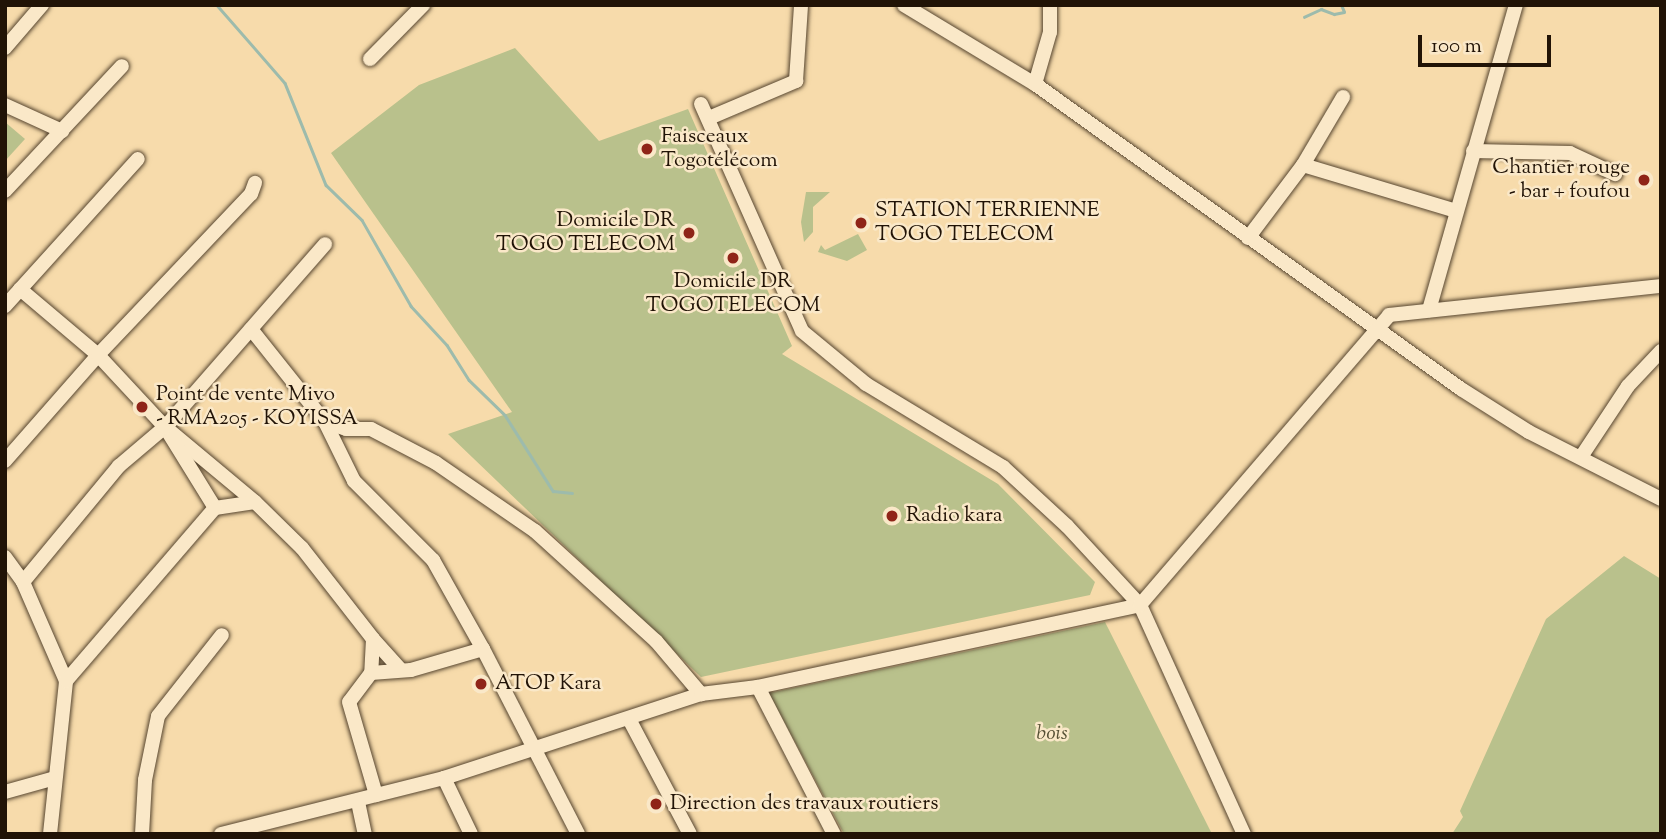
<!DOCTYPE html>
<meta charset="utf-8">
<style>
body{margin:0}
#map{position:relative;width:1666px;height:839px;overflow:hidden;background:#f7dbab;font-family:"Sorts Mill Goudy",serif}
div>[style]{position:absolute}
.green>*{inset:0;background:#b9c18c}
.stream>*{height:2.5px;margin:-1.25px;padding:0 1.25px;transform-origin:1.25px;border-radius:1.25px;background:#9dbbac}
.roads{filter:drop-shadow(0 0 2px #56452f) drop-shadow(0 0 2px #56452f)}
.minor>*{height:14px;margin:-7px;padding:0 7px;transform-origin:7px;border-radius:7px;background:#fae8c8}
.dots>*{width:19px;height:19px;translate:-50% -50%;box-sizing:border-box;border:4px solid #fae8c8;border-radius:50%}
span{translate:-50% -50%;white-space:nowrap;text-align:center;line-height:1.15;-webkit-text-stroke:5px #fae8c8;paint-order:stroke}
.poi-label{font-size:21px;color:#211306}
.left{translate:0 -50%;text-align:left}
.right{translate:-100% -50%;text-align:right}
.park-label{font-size:21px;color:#565035;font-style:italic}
.frame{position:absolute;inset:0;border:7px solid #211306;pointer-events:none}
.scale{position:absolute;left:1418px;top:35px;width:133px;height:32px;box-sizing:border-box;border:4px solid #211306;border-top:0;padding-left:9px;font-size:21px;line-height:24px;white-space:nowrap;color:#211306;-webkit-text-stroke:5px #fae8c8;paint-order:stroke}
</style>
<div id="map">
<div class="green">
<div style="clip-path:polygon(515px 48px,599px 141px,688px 109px,792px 346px,782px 354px,998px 484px,1095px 582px,1090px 595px,701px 677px,448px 434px,512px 412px,331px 153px,419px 85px)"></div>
<div style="clip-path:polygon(5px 122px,25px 139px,5px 161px)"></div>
<div style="clip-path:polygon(806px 192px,830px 192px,813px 207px,813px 232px,804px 242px,801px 222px)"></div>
<div style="clip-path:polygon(858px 234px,867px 250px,847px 261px,818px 252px,821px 245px,825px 250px)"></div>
<div style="clip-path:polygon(1624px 556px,1661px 579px,1661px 834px,1452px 834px,1463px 817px,1460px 811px,1546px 619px)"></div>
<div style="clip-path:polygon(1105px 622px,1212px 834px,844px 834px,769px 693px)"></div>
</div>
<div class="stream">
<div style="left:217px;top:5px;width:103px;rotate:48.9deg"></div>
<div style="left:285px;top:83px;width:110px;rotate:68.1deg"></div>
<div style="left:326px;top:185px;width:50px;rotate:44.2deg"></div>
<div style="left:362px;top:220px;width:99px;rotate:60.3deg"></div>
<div style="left:411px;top:306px;width:53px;rotate:47.3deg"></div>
<div style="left:447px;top:345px;width:41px;rotate:57.8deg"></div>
<div style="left:469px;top:380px;width:50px;rotate:44.2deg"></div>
<div style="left:505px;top:415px;width:90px;rotate:57.7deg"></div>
<div style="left:553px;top:491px;width:19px;rotate:6deg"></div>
<div style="left:1304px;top:17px;width:19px;rotate:-25deg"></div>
<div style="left:1321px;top:9px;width:14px;rotate:21deg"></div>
<div style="left:1334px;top:14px;width:10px;rotate:-11deg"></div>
<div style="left:1344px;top:12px;width:8px;rotate:-113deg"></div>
</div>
<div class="roads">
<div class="minor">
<div style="left:904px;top:5px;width:153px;rotate:31.1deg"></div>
<div style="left:1035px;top:84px;width:524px;rotate:35.6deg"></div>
<div style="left:1461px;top:389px;width:80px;rotate:32.3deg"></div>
<div style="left:1529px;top:432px;width:148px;rotate:26.9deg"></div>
<div style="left:5px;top:48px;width:57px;rotate:-49.3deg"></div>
<div style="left:370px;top:59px;width:76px;rotate:-45.5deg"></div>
<div style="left:1035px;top:84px;width:54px;rotate:-73.9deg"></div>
<div style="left:1050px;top:32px;width:27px;rotate:-90deg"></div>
<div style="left:701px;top:104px;width:248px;rotate:66deg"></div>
<div style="left:802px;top:331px;width:83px;rotate:39.6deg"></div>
<div style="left:866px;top:384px;width:160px;rotate:31.2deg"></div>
<div style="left:1003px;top:467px;width:87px;rotate:42.7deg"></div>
<div style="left:1067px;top:526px;width:108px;rotate:47.3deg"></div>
<div style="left:1140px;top:605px;width:252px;rotate:65.6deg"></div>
<div style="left:5px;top:105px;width:63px;rotate:24.5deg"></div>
<div style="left:709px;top:118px;width:95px;rotate:-23deg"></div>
<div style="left:796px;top:81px;width:76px;rotate:-86.2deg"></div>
<div style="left:1473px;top:151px;width:97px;rotate:1.2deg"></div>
<div style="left:1570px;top:153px;width:50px;rotate:25deg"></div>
<div style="left:1303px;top:165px;width:160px;rotate:16.7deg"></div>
<div style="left:5px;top:191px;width:171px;rotate:-46.9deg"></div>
<div style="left:1248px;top:238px;width:91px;rotate:-53deg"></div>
<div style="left:1303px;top:165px;width:79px;rotate:-59.5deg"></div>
<div style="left:20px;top:289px;width:102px;rotate:40.2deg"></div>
<div style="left:98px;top:355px;width:98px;rotate:47.1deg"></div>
<div style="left:165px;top:427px;width:117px;rotate:39.8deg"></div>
<div style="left:5px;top:306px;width:198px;rotate:-47.9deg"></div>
<div style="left:1429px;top:310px;width:317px;rotate:-74.1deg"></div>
<div style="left:251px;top:329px;width:119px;rotate:51.5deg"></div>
<div style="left:325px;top:422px;width:22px;rotate:18deg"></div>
<div style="left:346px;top:429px;width:25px"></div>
<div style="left:371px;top:429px;width:73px;rotate:27.6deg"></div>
<div style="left:436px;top:463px;width:120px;rotate:34.5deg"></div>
<div style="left:535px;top:531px;width:164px;rotate:42.3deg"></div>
<div style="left:656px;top:641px;width:70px;rotate:49.7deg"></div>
<div style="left:325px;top:422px;width:66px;rotate:63.8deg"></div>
<div style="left:354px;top:481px;width:112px;rotate:45deg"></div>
<div style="left:433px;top:560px;width:102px;rotate:60.7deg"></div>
<div style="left:165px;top:427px;width:95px;rotate:58.3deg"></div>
<div style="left:215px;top:508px;width:40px;rotate:-8.5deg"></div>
<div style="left:255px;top:502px;width:66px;rotate:44.4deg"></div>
<div style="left:302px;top:548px;width:115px;rotate:52deg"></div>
<div style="left:373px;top:639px;width:34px;rotate:93deg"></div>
<div style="left:371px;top:673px;width:36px;rotate:127deg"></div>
<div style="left:349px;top:702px;width:97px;rotate:73.8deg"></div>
<div style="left:1581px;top:457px;width:85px;rotate:-56.5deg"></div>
<div style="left:1628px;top:386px;width:48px;rotate:-46.7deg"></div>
<div style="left:5px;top:461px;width:141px;rotate:-48.7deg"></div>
<div style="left:98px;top:355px;width:222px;rotate:-46.5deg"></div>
<div style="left:251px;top:194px;width:12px;rotate:-70deg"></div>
<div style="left:5px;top:557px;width:31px;rotate:54deg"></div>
<div style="left:23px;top:582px;width:108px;rotate:66.5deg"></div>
<div style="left:23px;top:582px;width:151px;rotate:-50.4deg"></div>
<div style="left:119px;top:466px;width:60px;rotate:-40.3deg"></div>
<div style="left:165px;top:427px;width:243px;rotate:-48.8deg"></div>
<div style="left:373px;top:639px;width:39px;rotate:48deg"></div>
<div style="left:371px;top:673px;width:40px;rotate:-4.3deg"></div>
<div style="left:411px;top:670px;width:75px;rotate:-16.3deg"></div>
<div style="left:483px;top:649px;width:208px;rotate:62.8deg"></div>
<div style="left:758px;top:687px;width:165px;rotate:62.7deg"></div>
<div style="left:629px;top:719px;width:130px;rotate:62.1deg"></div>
<div style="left:444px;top:778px;width:62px;rotate:64.3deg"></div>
<div style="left:5px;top:792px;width:52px;rotate:-15.6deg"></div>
<div style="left:358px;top:802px;width:33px;rotate:78deg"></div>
<div style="left:50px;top:834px;width:154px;rotate:-84deg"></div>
<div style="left:66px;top:681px;width:228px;rotate:-49.3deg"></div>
<div style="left:142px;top:834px;width:54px;rotate:-86.8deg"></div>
<div style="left:145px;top:780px;width:65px;rotate:-78.5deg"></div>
<div style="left:158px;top:716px;width:103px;rotate:-51.7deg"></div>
<div style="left:221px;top:834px;width:230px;rotate:-14.1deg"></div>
<div style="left:444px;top:778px;width:270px;rotate:-18.1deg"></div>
<div style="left:701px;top:694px;width:57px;rotate:-7deg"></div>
<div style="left:758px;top:687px;width:391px;rotate:-12.1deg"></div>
<div style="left:1140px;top:605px;width:382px;rotate:-49.3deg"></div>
<div style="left:1389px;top:315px;width:274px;rotate:-6.1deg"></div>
</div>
</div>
<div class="dots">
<div style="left:647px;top:149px;background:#8f2418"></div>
<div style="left:1644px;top:180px;background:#8f2418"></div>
<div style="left:861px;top:223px;background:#8f2418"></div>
<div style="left:689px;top:233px;background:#8f2418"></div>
<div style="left:733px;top:258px;background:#8f2418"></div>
<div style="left:142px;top:407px;background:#8f2418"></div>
<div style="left:892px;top:516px;background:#8f2418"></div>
<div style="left:481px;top:684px;background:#8f2418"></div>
<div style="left:656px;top:804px;background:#8f2418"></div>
</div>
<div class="poi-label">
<span class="left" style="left:661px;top:149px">Faisceaux<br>Togotélécom</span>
<span class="right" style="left:1630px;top:180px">Chantier rouge<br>- bar + foufou</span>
<span class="left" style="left:875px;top:223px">STATION TERRIENNE<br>TOGO TELECOM</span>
<span class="right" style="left:675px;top:233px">Domicile DR<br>TOGO TELECOM</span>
<span style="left:733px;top:294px">Domicile DR<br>TOGOTELECOM</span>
<span class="left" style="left:156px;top:407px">Point de vente Mivo<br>- RMA205 - KOYISSA</span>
<span class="left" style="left:906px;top:516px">Radio kara</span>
<span class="left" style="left:495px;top:684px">ATOP Kara</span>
<span class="left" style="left:670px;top:804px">Direction des travaux routiers</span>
</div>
<div class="park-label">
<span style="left:1052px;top:734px">bois</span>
</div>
<div class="frame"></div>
<div class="scale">100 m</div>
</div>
